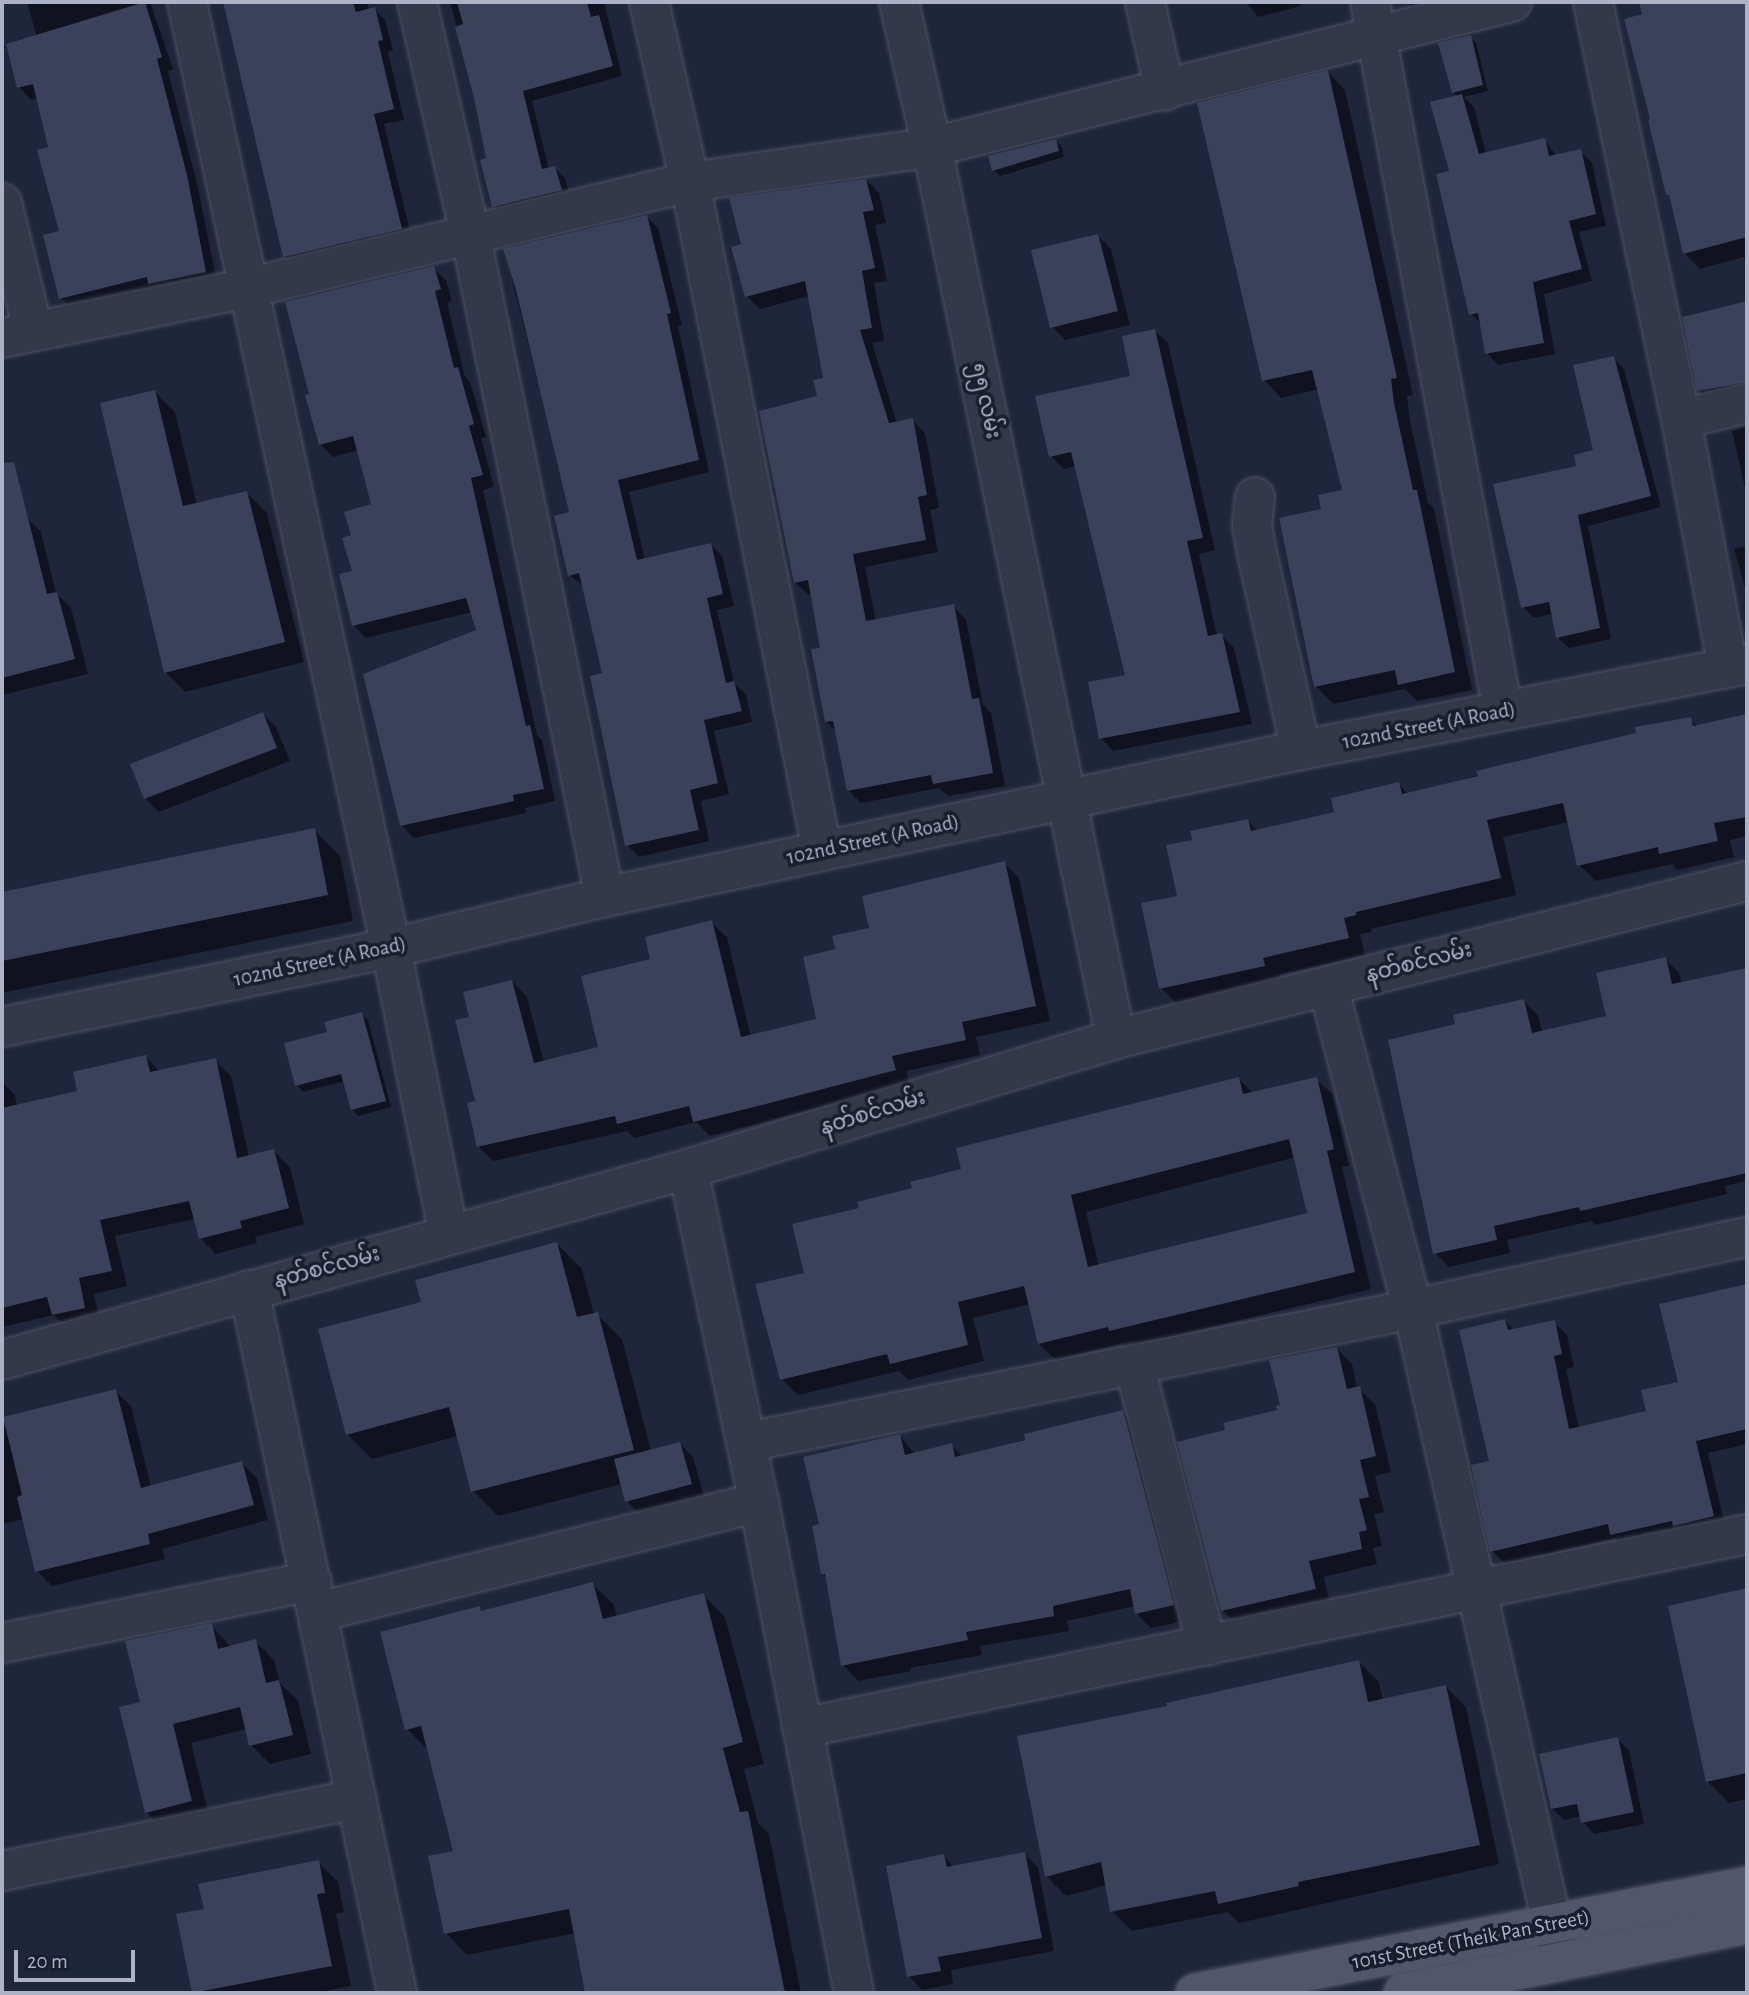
<!DOCTYPE html>
<meta charset="utf-8">
<style>
body{margin:0}
#map{position:relative;width:1749px;height:1995px;overflow:hidden;background:#1f253b;font-family:"Alegreya Sans","Noto Sans Myanmar",sans-serif}
div>[style]{position:absolute}
.shadow>*{inset:0;background:#0007}
.building>*{inset:0;background:#3b405b}
.roads{filter:drop-shadow(0 0 2px #4d5265) drop-shadow(0 0 2px #4d5265)}
.minor>*{height:38px;margin:-19px;padding:0 19px;transform-origin:19px;border-radius:19px;background:#33384b}
.primary>*{height:38px;margin:-19px;padding:0 19px;transform-origin:19px;border-radius:19px;background:#51566b}
span{translate:-50% -50%;white-space:nowrap;text-align:center;line-height:1.15;-webkit-text-stroke:7px #181d2f;paint-order:stroke}
.street-label{font-size:21px;color:#adb2c7}
.frame{position:absolute;inset:0;border:4px solid #adb2c7;pointer-events:none}
.scale{position:absolute;left:14px;top:1950px;width:121px;height:32px;box-sizing:border-box;border:4px solid #adb2c7;border-top:0;padding-left:9px;font-size:21px;line-height:24px;white-space:nowrap;color:#adb2c7;-webkit-text-stroke:5px #181d2f;paint-order:stroke}
</style>
<div id="map">
<div class="shadow">
<div style="clip-path:polygon(27px 2px,150px 2px,173px 69px,168px 71px,198px 188px,217px 283px,73px 311px,61px 298px,61px 232px,50px 148px,38px 98px,31px 100px,19px 87px,37px 38px)"></div>
<div style="clip-path:polygon(223px 2px,367px 2px,369px 10px,374px 9px,385px 20px,393px 50px,388px 52px,404px 120px,384px 124px,412px 239px,295px 267px,284px 256px)"></div>
<div style="clip-path:polygon(450px 2px,604px 2px,622px 76px,532px 101px,549px 169px,555px 168px,565px 178px,571px 200px,504px 216px,494px 206px,476px 98px)"></div>
<div style="clip-path:polygon(1246px 2px,1300px 2px,1301px 6px,1258px 17px)"></div>
<div style="clip-path:polygon(1407px 2px,1481px 2px,1420px 16px)"></div>
<div style="clip-path:polygon(1641px 2px,1695px 2px,1696px 6px,1712px 2px,1747px 2px,1747px 271px,1744px 257px,1700px 269px,1685px 254px,1672px 199px,1667px 194px,1653px 120px)"></div>
<div style="clip-path:polygon(1470px 37px,1476px 43px,1488px 91px,1464px 97px,1474px 107px,1486px 154px,1544px 140px,1557px 156px,1580px 151px,1592px 163px,1606px 226px,1579px 232px,1592px 281px,1544px 294px,1555px 354px,1498px 365px,1487px 353px,1482px 325px,1471px 314px,1451px 173px,1458px 97px,1453px 92px)"></div>
<div style="clip-path:polygon(1328px 72px,1345px 90px,1413px 395px,1407px 396px,1410px 421px,1428px 503px,1434px 509px,1472px 690px,1417px 701px,1405px 689px,1333px 704px,1316px 686px,1323px 511px,1344px 492px,1319px 389px,1281px 398px,1264px 380px)"></div>
<div style="clip-path:polygon(1055px 140px,1062px 147px,1064px 157px,1000px 176px,993px 170px)"></div>
<div style="clip-path:polygon(866px 180px,879px 193px,886px 223px,875px 225px,887px 281px,874px 283px,884px 341px,872px 343px,897px 423px,912px 420px,925px 433px,939px 508px,930px 510px,938px 552px,865px 567px,876px 621px,953px 606px,966px 619px,983px 705px,991px 713px,1005px 786px,948px 796px,939px 788px,861px 803px,848px 790px,837px 732px,826px 722px,822px 649px,812px 594px,808px 595px,795px 582px,820px 397px,825px 379px,809px 296px,760px 309px,747px 296px)"></div>
<div style="clip-path:polygon(647px 217px,658px 228px,682px 325px,678px 326px,709px 472px,629px 492px,645px 560px,711px 545px,722px 556px,734px 606px,717px 610px,734px 683px,746px 694px,752px 722px,714px 731px,729px 794px,701px 801px,709px 841px,639px 857px,627px 845px,604px 675px,584px 586px,569px 575px,571px 513px,505px 251px)"></div>
<div style="clip-path:polygon(1098px 236px,1111px 249px,1130px 325px,1065px 340px,1052px 327px)"></div>
<div style="clip-path:polygon(433px 268px,446px 280px,452px 301px,447px 303px,465px 377px,470px 382px,486px 437px,481px 438px,494px 487px,483px 490px,537px 735px,542px 740px,555px 801px,525px 808px,526px 813px,414px 838px,402px 826px,478px 631px,472px 612px,366px 638px,353px 625px,353px 537px,374px 505px,359px 450px,333px 457px,320px 444px)"></div>
<div style="clip-path:polygon(1747px 303px,1747px 400px,1714px 405px,1699px 390px,1684px 318px)"></div>
<div style="clip-path:polygon(1155px 331px,1168px 343px,1215px 550px,1199px 554px,1217px 636px,1221px 635px,1234px 648px,1252px 724px,1113px 751px,1101px 738px,1127px 676px,1076px 466px,1064px 469px,1051px 456px,1132px 377px)"></div>
<div style="clip-path:polygon(1613px 358px,1624px 369px,1661px 507px,1588px 526px,1611px 639px,1569px 648px,1557px 637px,1553px 614px,1534px 618px,1523px 607px,1595px 451px)"></div>
<div style="clip-path:polygon(155px 392px,175px 412px,197px 505px,247px 493px,267px 513px,304px 662px,185px 692px,165px 672px)"></div>
<div style="clip-path:polygon(1747px 426px,1747px 497px,1732px 431px)"></div>
<div style="clip-path:polygon(26px 517px,41px 532px,56px 593px,71px 608px,88px 674px,2px 695px,2px 523px)"></div>
<div style="clip-path:polygon(1747px 546px,1747px 595px,1734px 549px)"></div>
<div style="clip-path:polygon(263px 714px,276px 727px,290px 761px,159px 812px,145px 798px)"></div>
<div style="clip-path:polygon(1747px 716px,1747px 836px,1730px 840px,1734px 857px,1677px 870px,1672px 864px,1596px 881px,1579px 865px,1569px 822px,1503px 837px,1516px 895px,1371px 929px,1372px 932px,1360px 934px,1365px 955px,1279px 975px,1280px 982px,1178px 1005px,1161px 988px,1179px 897px,1194px 841px,1248px 821px,1258px 831px,1336px 813px,1399px 784px,1408px 794px,1690px 719px,1698px 727px)"></div>
<div style="clip-path:polygon(314px 830px,340px 856px,353px 921px,2px 993px,2px 894px)"></div>
<div style="clip-path:polygon(1004px 863px,1019px 878px,1050px 1021px,976px 1037px,980px 1055px,906px 1071px,910px 1084px,710px 1136px,696px 1122px,634px 1138px,627px 1131px,493px 1161px,478px 1146px,471px 1018px,512px 981px,527px 997px,544px 1062px,600px 1049px,652px 960px,711px 922px,727px 937px,751px 1037px,818px 1020px,837px 951px,871px 929px)"></div>
<div style="clip-path:polygon(1665px 959px,1679px 973px,1682px 984px,1747px 970px,1747px 1181px,1725px 1186px,1727px 1194px,1596px 1225px,1592px 1221px,1507px 1240px,1510px 1253px,1449px 1267px,1435px 1253px,1457px 1025px,1524px 1001px,1538px 1015px,1542px 1032px,1608px 1018px)"></div>
<div style="clip-path:polygon(361px 1014px,368px 1020px,391px 1107px,358px 1116px,352px 1109px,345px 1081px,303px 1092px,297px 1085px,329px 1033px)"></div>
<div style="clip-path:polygon(146px 1057px,160px 1072px,215px 1060px,231px 1076px,249px 1157px,274px 1151px,290px 1167px,304px 1224px,255px 1237px,257px 1243px,216px 1254px,200px 1238px,195px 1219px,115px 1236px,127px 1286px,94px 1294px,100px 1323px,69px 1330px,54px 1315px,2px 1327px,2px 1082px,15px 1095px,17px 1106px,79px 1092px)"></div>
<div style="clip-path:polygon(evenodd,1239px 1079px,1253px 1093px,1316px 1079px,1333px 1095px,1349px 1166px,1342px 1167px,1371px 1289px,1128px 1347px,1124px 1343px,1056px 1360px,1039px 1344px,1030px 1304px,973px 1318px,984px 1361px,908px 1380px,899px 1371px,798px 1395px,782px 1379px,806px 1274px,861px 1209px,963px 1171px,1239px 1079px,1296px 1157px,1309px 1215px,1099px 1266px,1086px 1212px,1296px 1157px)"></div>
<div style="clip-path:polygon(557px 1244px,582px 1269px,594px 1315px,597px 1314px,622px 1339px,651px 1451px,680px 1444px,693px 1457px,704px 1497px,640px 1515px,627px 1501px,622px 1484px,498px 1516px,473px 1491px,458px 1436px,372px 1459px,347px 1434px,423px 1303px)"></div>
<div style="clip-path:polygon(1747px 1285px,1747px 1444px,1708px 1453px,1726px 1529px,1625px 1547px,1615px 1538px,1505px 1564px,1492px 1551px,1492px 1462px,1505px 1321px,1514px 1330px,1554px 1322px,1567px 1335px,1574px 1367px,1566px 1369px,1579px 1428px,1648px 1412px,1680px 1383px,1661px 1305px)"></div>
<div style="clip-path:polygon(1336px 1348px,1352px 1364px,1357px 1388px,1375px 1404px,1391px 1472px,1375px 1476px,1384px 1512px,1374px 1514px,1382px 1546px,1373px 1548px,1377px 1564px,1324px 1577px,1330px 1605px,1238px 1626px,1222px 1610px,1227px 1432px,1279px 1412px)"></div>
<div style="clip-path:polygon(115px 1391px,131px 1406px,151px 1487px,241px 1463px,257px 1478px,268px 1520px,162px 1549px,165px 1559px,52px 1586px,37px 1571px,24px 1519px,2px 1524px,2px 1427px)"></div>
<div style="clip-path:polygon(1123px 1412px,1138px 1427px,1188px 1620px,1151px 1628px,1136px 1613px,1135px 1606px,1067px 1621px,1069px 1631px,980px 1646px,982px 1655px,910px 1668px,911px 1671px,858px 1681px,843px 1665px,828px 1579px,823px 1574px,821px 1526px,900px 1436px,915px 1454px,951px 1445px,963px 1457px)"></div>
<div style="clip-path:polygon(592px 1584px,614px 1605px,617px 1617px,703px 1595px,725px 1617px,764px 1764px,744px 1769px,758px 1823px,769px 1834px,801px 1993px,587px 1993px,575px 1933px,467px 1955px,446px 1933px,455px 1852px,429px 1751px,407px 1729px,479px 1608px,483px 1612px)"></div>
<div style="clip-path:polygon(1747px 1590px,1747px 1799px,1729px 1803px,1707px 1781px,1670px 1607px)"></div>
<div style="clip-path:polygon(211px 1625px,231px 1647px,255px 1641px,274px 1660px,280px 1683px,298px 1701px,311px 1754px,270px 1764px,251px 1745px,247px 1729px,191px 1743px,210px 1820px,165px 1831px,146px 1812px,142px 1704px)"></div>
<div style="clip-path:polygon(1359px 1662px,1379px 1682px,1383px 1701px,1446px 1687px,1466px 1707px,1499px 1864px,1239px 1923px,1228px 1912px,1132px 1931px,1112px 1911px,1107px 1885px,1066px 1896px,1046px 1876px,1169px 1708px)"></div>
<div style="clip-path:polygon(1617px 1739px,1629px 1750px,1644px 1824px,1594px 1834px,1583px 1822px,1581px 1816px,1564px 1820px,1552px 1808px)"></div>
<div style="clip-path:polygon(1024px 1854px,1038px 1867px,1054px 1951px,951px 1970px,953px 1984px,922px 1990px,909px 1976px,944px 1856px,954px 1867px)"></div>
<div style="clip-path:polygon(318px 1862px,338px 1882px,344px 1912px,336px 1914px,351px 1986px,316px 1993px,194px 1993px,178px 1915px,206px 1910px)"></div>
</div>
<div class="building">
<div style="clip-path:polygon(145px 2px,162px 57px,157px 59px,187px 175px,206px 272px,148px 284px,147px 277px,59px 299px,43px 235px,59px 231px,37px 150px,48px 147px,33px 84px,17px 88px,6px 44px)"></div>
<div style="clip-path:polygon(223px 2px,353px 2px,356px 12px,375px 7px,383px 40px,378px 41px,394px 109px,374px 114px,402px 229px,283px 257px)"></div>
<div style="clip-path:polygon(457px 2px,587px 2px,591px 17px,599px 15px,613px 66px,523px 91px,542px 169px,555px 166px,562px 190px,492px 207px,480px 160px,486px 158px,474px 98px,455px 27px,463px 24px)"></div>
<div style="clip-path:polygon(1639px 2px,1747px 2px,1747px 237px,1683px 254px,1669px 195px,1666px 195px,1648px 120px,1650px 119px,1624px 19px,1642px 14px)"></div>
<div style="clip-path:polygon(1471px 35px,1483px 85px,1452px 93px,1438px 43px)"></div>
<div style="clip-path:polygon(1328px 70px,1397px 378px,1391px 379px,1394px 403px,1413px 490px,1417px 490px,1455px 672px,1398px 685px,1395px 670px,1314px 687px,1279px 518px,1321px 509px,1318px 495px,1342px 490px,1312px 370px,1262px 381px,1197px 103px)"></div>
<div style="clip-path:polygon(1462px 94px,1479px 154px,1545px 138px,1549px 156px,1581px 149px,1596px 214px,1569px 221px,1582px 269px,1533px 282px,1544px 343px,1485px 354px,1478px 313px,1469px 315px,1436px 174px,1449px 171px,1430px 102px)"></div>
<div style="clip-path:polygon(1056px 139px,1059px 151px,992px 171px,988px 156px)"></div>
<div style="clip-path:polygon(866px 179px,874px 210px,863px 212px,875px 268px,862px 271px,872px 328px,860px 330px,889px 423px,913px 418px,927px 495px,918px 497px,926px 540px,853px 554px,866px 621px,954px 604px,972px 699px,979px 698px,993px 773px,933px 784px,931px 775px,847px 791px,833px 721px,825px 722px,811px 649px,820px 648px,808px 580px,794px 583px,759px 411px,817px 396px,813px 380px,823px 378px,805px 281px,745px 297px,731px 247px,741px 244px,729px 198px)"></div>
<div style="clip-path:polygon(647px 215px,671px 313px,667px 314px,699px 460px,618px 480px,637px 560px,711px 543px,723px 594px,707px 598px,726px 683px,734px 681px,742px 711px,704px 720px,718px 783px,690px 790px,699px 830px,625px 846px,590px 676px,602px 673px,579px 573px,568px 576px,554px 516px,569px 512px,516px 290px,503px 249px)"></div>
<div style="clip-path:polygon(1098px 234px,1118px 311px,1050px 328px,1031px 250px)"></div>
<div style="clip-path:polygon(434px 266px,441px 289px,435px 291px,454px 368px,458px 367px,474px 424px,469px 426px,483px 475px,471px 478px,526px 726px,530px 725px,544px 789px,513px 795px,514px 801px,400px 826px,363px 674px,476px 630px,466px 598px,352px 626px,339px 574px,352px 571px,342px 538px,351px 535px,344px 512px,371px 504px,353px 436px,319px 445px,305px 395px,309px 394px,285px 302px)"></div>
<div style="clip-path:polygon(1747px 301px,1747px 382px,1697px 391px,1682px 317px)"></div>
<div style="clip-path:polygon(1155px 329px,1203px 538px,1187px 541px,1208px 636px,1222px 633px,1240px 712px,1099px 739px,1088px 682px,1125px 675px,1071px 452px,1049px 457px,1035px 396px,1130px 376px,1122px 336px)"></div>
<div style="clip-path:polygon(1614px 356px,1651px 496px,1578px 515px,1600px 628px,1556px 638px,1549px 602px,1521px 608px,1493px 484px,1576px 466px,1574px 455px,1593px 450px,1573px 365px)"></div>
<div style="clip-path:polygon(155px 390px,183px 506px,247px 491px,285px 642px,164px 673px,100px 403px)"></div>
<div style="clip-path:polygon(14px 462px,47px 594px,57px 592px,75px 659px,2px 678px,2px 463px)"></div>
<div style="clip-path:polygon(263px 712px,277px 748px,144px 799px,130px 764px)"></div>
<div style="clip-path:polygon(1747px 714px,1747px 817px,1714px 823px,1718px 841px,1659px 854px,1658px 847px,1577px 866px,1563px 803px,1487px 820px,1501px 878px,1356px 912px,1356px 915px,1344px 918px,1349px 938px,1263px 958px,1265px 966px,1159px 989px,1141px 903px,1177px 896px,1166px 845px,1192px 840px,1190px 831px,1248px 819px,1251px 831px,1334px 812px,1331px 798px,1399px 782px,1402px 794px,1478px 776px,1476px 771px,1636px 733px,1635px 727px,1691px 717px,1693px 726px)"></div>
<div style="clip-path:polygon(315px 828px,328px 895px,2px 961px,2px 892px)"></div>
<div style="clip-path:polygon(1005px 861px,1036px 1006px,962px 1022px,966px 1040px,892px 1056px,896px 1070px,754px 1107px,693px 1122px,689px 1106px,617px 1124px,615px 1116px,477px 1147px,467px 1103px,475px 1101px,455px 1020px,469px 1017px,463px 992px,512px 980px,534px 1063px,598px 1047px,581px 976px,650px 959px,645px 937px,712px 920px,741px 1037px,816px 1019px,803px 957px,835px 949px,832px 936px,869px 928px,862px 896px)"></div>
<div style="clip-path:polygon(1666px 957px,1672px 984px,1747px 968px,1747px 1173px,1580px 1211px,1579px 1207px,1494px 1226px,1497px 1240px,1433px 1254px,1388px 1040px,1455px 1024px,1453px 1015px,1524px 999px,1532px 1033px,1606px 1016px,1596px 973px)"></div>
<div style="clip-path:polygon(362px 1012px,386px 1101px,351px 1110px,341px 1074px,295px 1086px,284px 1043px,327px 1032px,324px 1022px)"></div>
<div style="clip-path:polygon(146px 1055px,150px 1072px,216px 1058px,237px 1158px,274px 1149px,289px 1208px,240px 1221px,242px 1228px,199px 1239px,189px 1201px,100px 1220px,112px 1271px,79px 1278px,85px 1308px,52px 1315px,47px 1297px,2px 1308px,2px 1108px,77px 1091px,73px 1072px)"></div>
<div style="clip-path:polygon(evenodd,1239px 1077px,1243px 1094px,1317px 1077px,1334px 1149px,1327px 1151px,1355px 1272px,1109px 1331px,1108px 1327px,1038px 1344px,1024px 1286px,958px 1302px,968px 1345px,890px 1364px,887px 1354px,780px 1380px,755px 1284px,804px 1273px,792px 1224px,859px 1208px,857px 1202px,912px 1188px,910px 1182px,961px 1169px,956px 1148px,1239px 1077px,1289px 1139px,1307px 1213px,1088px 1267px,1071px 1195px,1289px 1139px)"></div>
<div style="clip-path:polygon(557px 1242px,577px 1317px,598px 1312px,634px 1450px,471px 1492px,449px 1407px,346px 1435px,318px 1329px,421px 1302px,415px 1280px)"></div>
<div style="clip-path:polygon(1747px 1284px,1747px 1429px,1696px 1441px,1714px 1516px,1673px 1526px,1672px 1521px,1610px 1535px,1608px 1524px,1490px 1552px,1471px 1465px,1489px 1461px,1459px 1330px,1505px 1319px,1508px 1330px,1555px 1320px,1562px 1354px,1554px 1356px,1569px 1429px,1646px 1411px,1641px 1390px,1678px 1382px,1659px 1304px)"></div>
<div style="clip-path:polygon(1337px 1347px,1347px 1389px,1360px 1386px,1376px 1456px,1360px 1460px,1369px 1497px,1359px 1499px,1367px 1530px,1359px 1532px,1362px 1549px,1309px 1561px,1316px 1589px,1221px 1611px,1177px 1442px,1225px 1430px,1223px 1423px,1277px 1410px,1276px 1406px,1280px 1405px,1269px 1360px)"></div>
<div style="clip-path:polygon(116px 1389px,141px 1488px,242px 1461px,254px 1505px,148px 1534px,150px 1544px,35px 1572px,17px 1497px,22px 1495px,3px 1417px)"></div>
<div style="clip-path:polygon(1123px 1410px,1174px 1605px,1135px 1614px,1130px 1589px,1053px 1606px,1054px 1616px,966px 1632px,968px 1640px,841px 1666px,825px 1574px,821px 1574px,812px 1526px,819px 1524px,803px 1457px,900px 1434px,905px 1455px,952px 1443px,955px 1457px,1025px 1440px,1024px 1434px)"></div>
<div style="clip-path:polygon(680px 1442px,692px 1484px,625px 1502px,614px 1459px)"></div>
<div style="clip-path:polygon(593px 1582px,603px 1619px,704px 1593px,743px 1742px,723px 1748px,740px 1812px,748px 1811px,785px 1993px,585px 1993px,569px 1909px,444px 1934px,428px 1856px,453px 1851px,421px 1726px,405px 1730px,380px 1632px,480px 1606px,481px 1611px)"></div>
<div style="clip-path:polygon(1747px 1588px,1747px 1773px,1706px 1782px,1668px 1606px)"></div>
<div style="clip-path:polygon(212px 1623px,218px 1649px,256px 1639px,266px 1683px,279px 1680px,293px 1735px,249px 1746px,240px 1707px,173px 1724px,192px 1801px,145px 1813px,119px 1707px,140px 1702px,125px 1641px)"></div>
<div style="clip-path:polygon(1359px 1660px,1368px 1702px,1446px 1685px,1480px 1845px,1298px 1882px,1299px 1886px,1218px 1904px,1215px 1891px,1110px 1912px,1101px 1862px,1045px 1877px,1017px 1736px,1167px 1706px,1166px 1703px)"></div>
<div style="clip-path:polygon(1618px 1737px,1634px 1812px,1581px 1823px,1577px 1804px,1551px 1809px,1539px 1754px)"></div>
<div style="clip-path:polygon(1025px 1852px,1042px 1938px,938px 1957px,941px 1971px,907px 1977px,886px 1866px,944px 1854px,947px 1867px)"></div>
<div style="clip-path:polygon(319px 1860px,325px 1893px,317px 1894px,332px 1966px,192px 1993px,176px 1914px,204px 1909px,198px 1884px)"></div>
</div>
<div class="roads">
<div class="minor">
<div style="left:187px;top:2px;width:968px;rotate:77.83deg"></div>
<div style="left:391px;top:948px;width:293px;rotate:78.6deg"></div>
<div style="left:417px;top:2px;width:241px;rotate:77.1deg"></div>
<div style="left:471px;top:237px;width:673px;rotate:78.52deg"></div>
<div style="left:649px;top:2px;width:185px;rotate:77.2deg"></div>
<div style="left:690px;top:182px;width:682px;rotate:78.84deg"></div>
<div style="left:899px;top:2px;width:149px;rotate:77.2deg"></div>
<div style="left:932px;top:147px;width:911px;rotate:78.34deg"></div>
<div style="left:1145px;top:2px;width:91px;rotate:77.3deg"></div>
<div style="left:1370px;top:2px;width:721px;rotate:79.38deg"></div>
<div style="left:1593px;top:2px;width:426px;rotate:78.1deg"></div>
<div style="left:1681px;top:419px;width:253px;rotate:79.3deg"></div>
<div style="left:2px;top:203px;width:131px;rotate:76.3deg"></div>
<div style="left:2px;top:338px;width:251px;rotate:-11.5deg"></div>
<div style="left:248px;top:288px;width:455px;rotate:-13.5deg"></div>
<div style="left:690px;top:182px;width:245px;rotate:-8.2deg"></div>
<div style="left:932px;top:147px;width:598px;rotate:-14.04deg"></div>
<div style="left:1681px;top:419px;width:68px;rotate:-13.6deg"></div>
<div style="left:1255px;top:497px;width:28px;rotate:96deg"></div>
<div style="left:1252px;top:525px;width:28px;rotate:80deg"></div>
<div style="left:1257px;top:553px;width:202px;rotate:77.4deg"></div>
<div style="left:1328px;top:986px;width:334px;rotate:75.3deg"></div>
<div style="left:1413px;top:1309px;width:661px;rotate:77.25deg"></div>
<div style="left:2px;top:1027px;width:397px;rotate:-11.5deg"></div>
<div style="left:391px;top:948px;width:220px;rotate:-13.4deg"></div>
<div style="left:605px;top:897px;width:711px;rotate:-11.93deg"></div>
<div style="left:1301px;top:750px;width:454px;rotate:-10.9deg"></div>
<div style="left:688px;top:1169px;width:340px;rotate:78deg"></div>
<div style="left:759px;top:1502px;width:500px;rotate:79.05deg"></div>
<div style="left:249px;top:1290px;width:718px;rotate:78.11deg"></div>
<div style="left:2px;top:1360px;width:712px;rotate:-15.56deg"></div>
<div style="left:688px;top:1169px;width:447px;rotate:-16.9deg"></div>
<div style="left:1116px;top:1039px;width:650px;rotate:-14.06deg"></div>
<div style="left:1134px;top:1364px;width:291px;rotate:75.5deg"></div>
<div style="left:747px;top:1442px;width:679px;rotate:-11.29deg"></div>
<div style="left:1413px;top:1309px;width:342px;rotate:-12.2deg"></div>
<div style="left:318px;top:1612px;width:455px;rotate:-14deg"></div>
<div style="left:2px;top:1643px;width:316px;rotate:-11.3deg"></div>
<div style="left:802px;top:1728px;width:965px;rotate:-11.6deg"></div>
<div style="left:2px;top:1871px;width:362px;rotate:-11.5deg"></div>
</div>
<div class="primary">
<div style="left:1195px;top:1993px;width:562px;rotate:-10.97deg"></div>
<div style="left:1403px;top:1993px;width:351px;rotate:-11.3deg"></div>
</div>
</div>
<div class="street-label">
<span style="left:985px;top:401px;rotate:78deg">၅၅ လမ်း</span>
<span style="left:1429px;top:726px;rotate:-11deg">102nd Street (A Road)</span>
<span style="left:873px;top:840px;rotate:-12deg">102nd Street (A Road)</span>
<span style="left:320px;top:962px;rotate:-12deg">102nd Street (A Road)</span>
<span style="left:1419px;top:963px;rotate:-14deg">နတ်စင်လမ်း</span>
<span style="left:873px;top:1113px;rotate:-17deg">နတ်စင်လမ်း</span>
<span style="left:327px;top:1268px;rotate:-15deg">နတ်စင်လမ်း</span>
<span style="left:1471px;top:1940px;rotate:-11deg">101st Street (Theik Pan Street)</span>
</div>
<div class="frame"></div>
<div class="scale">20 m</div>
</div>
